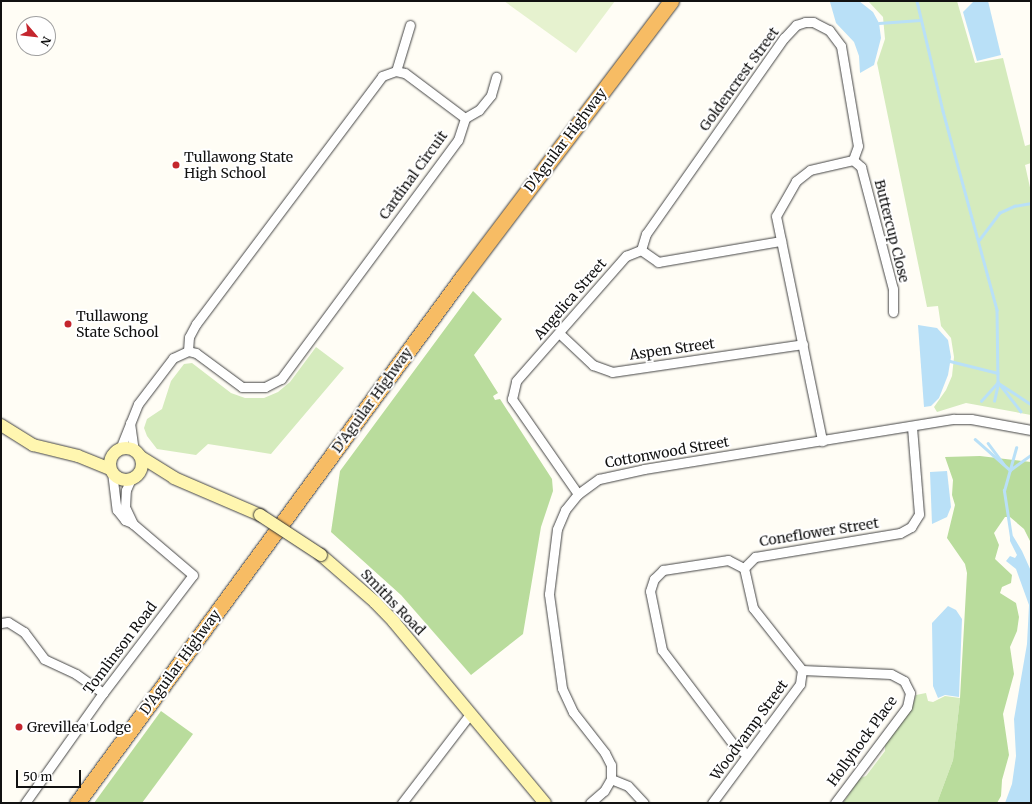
<!DOCTYPE html>
<style>
body{margin:0}
#map{position:relative;width:1032px;height:804px;overflow:hidden;background:#fffdf5;font-family:Merriweather,serif}
div>[style]{position:absolute}
.green>*{inset:0;background:#d5ebbd}
.forest>*{inset:0;background:#b9dc9c}
.pitch>*{inset:0;background:#e6f2cf}
.water>*{inset:0;background:#b9e0f7}
.stream>*{height:2.5px;margin:-1.25px;padding:0 1.25px;transform-origin:1.25px;border-radius:1.25px;background:#b9e0f7}
.roads{filter:drop-shadow(0 0 1px #444) drop-shadow(0 0 1px #444)}
.minor>*{height:9px;margin:-4.5px;padding:0 4.5px;transform-origin:4.5px;border-radius:4.5px;background:#fff}
.secondary>*{height:12px;margin:-6px;padding:0 6px;transform-origin:6px;border-radius:6px;background:#fff6b0}
.secondary>.ring{margin:-6px;padding:0;box-sizing:content-box;background:none;border:12px solid #fff6b0;border-radius:50%}
.trunk>*{height:15px;margin:-7.5px;padding:0 7.5px;transform-origin:7.5px;border-radius:7.5px;background:#f7bc64}
.bridges{filter:drop-shadow(0 0 1px #333) drop-shadow(0 0 1px #333)}
.secondary-bridge>*{height:12px;margin:-6px;padding:0 6px;transform-origin:6px;border-radius:6px;background:#fff6b0}
.dots>*{width:11px;height:11px;translate:-50% -50%;box-sizing:border-box;border:2px solid #fff;border-radius:50%}
span{translate:-50% -50%;white-space:nowrap;text-align:center;line-height:1.15;-webkit-text-stroke:4px #fff;paint-order:stroke}
.street-label{font-size:14px;color:#111}
.poi-label{font-size:14px;color:#111}
.left{translate:0 -50%;text-align:left}
.frame{position:absolute;inset:0;border:2px solid #111;pointer-events:none}
.north{position:absolute;left:16px;top:16px;width:40px;height:40px;box-sizing:border-box;background:#fff;border:1px solid #a0a0a0;border-radius:50%;rotate:118deg;font-size:11px;font-weight:700;line-height:16px;text-align:center;color:#111}
.north::after{content:'';display:block;margin:auto;width:14px;height:18px;background:#c4262e;clip-path:polygon(50% 0,100% 100%,50% 72%,0 100%)}
.scale{position:absolute;left:16px;top:770px;width:65px;height:18px;box-sizing:border-box;border:2px solid #111;border-top:0;padding-left:5px;font-size:12px;line-height:14px;white-space:nowrap;color:#111;-webkit-text-stroke:3px #fff;paint-order:stroke}
</style>
<div id="map">
<div class="green">
<div style="clip-path:polygon(868px 1px,957px 1px,975px 63px,1003px 58px,1025px 146px,1031px 144px,1031px 163px,1025px 165px,1031px 192px,1031px 415px,966px 403px,937px 412px,934px 407px,946px 390px,952px 376px,954px 357px,951px 338px,941px 326px,938px 306px,927px 307px,877px 63px,885px 39px,883px 17px)"></div>
<div style="clip-path:polygon(316px 347px,344px 368px,271px 454px,208px 444px,196px 455px,157px 449px,147px 436px,144px 428px,147px 419px,162px 409px,171px 381px,184px 364px,192px 363px,231px 393px,245px 398px,264px 398px,278px 392px,290px 382px)"></div>
<div style="clip-path:polygon(926px 693px,928px 701px,933px 702px,945px 696px,960px 698px,953px 760px,937px 803px,843px 803px,860px 778px,866px 776px,885px 751px,885px 745px,911px 710px,916px 695px)"></div>
</div>
<div class="forest">
<div style="clip-path:polygon(473px 291px,502px 319px,474px 355px,498px 393px,493px 396px,495px 400px,500px 399px,552px 479px,553px 491px,541px 527px,523px 634px,471px 675px,401px 595px,331px 532px,340px 471px)"></div>
<div style="clip-path:polygon(980px 456px,1031px 462px,1031px 543px,1024px 529px,1010px 517px,1005px 517px,994px 533px,999px 545px,995px 559px,1012px 575px,1011px 583px,1002px 587px,1000px 593px,1016px 603px,1019px 617px,1017px 631px,1010px 647px,1014px 674px,1003px 714px,1009px 755px,1002px 780px,1001px 796px,997px 803px,937px 803px,953px 760px,960px 698px,967px 573px,965px 564px,947px 538px,955px 505px,952px 495px,953px 480px,945px 457px)"></div>
<div style="clip-path:polygon(161px 711px,193px 734px,142px 803px,94px 803px)"></div>
</div>
<div class="pitch">
<div style="clip-path:polygon(504px 1px,615px 1px,576px 53px)"></div>
</div>
<div class="water">
<div style="clip-path:polygon(859px 1px,873px 12px,879px 23px,881px 38px,874px 65px,860px 73px,859px 56px,854px 42px,836px 23px,830px 2px)"></div>
<div style="clip-path:polygon(974px 1px,988px 1px,1001px 55px,977px 61px,963px 12px)"></div>
<div style="clip-path:polygon(918px 325px,937px 328px,948px 340px,951px 357px,948px 375px,939px 398px,931px 406px,924px 407px)"></div>
<div style="clip-path:polygon(947px 471px,951px 507px,947px 517px,932px 524px,930px 472px)"></div>
<div style="clip-path:polygon(1010px 535px,1013px 536px,1022px 551px,1031px 571px,1031px 803px,1005px 803px,1012px 784px,1016px 756px,1014px 719px,1027px 644px,1029px 605px,1016px 569px,1006px 561px,1010px 556px,1015px 558px,1017px 555px,1010px 541px)"></div>
<div style="clip-path:polygon(948px 606px,956px 610px,962px 619px,959px 697px,945px 695px,938px 698px,933px 686px,932px 623px)"></div>
</div>
<div class="stream">
<div style="left:917px;top:1px;width:113px;rotate:76.7deg"></div>
<div style="left:943px;top:111px;width:206px;rotate:74.8deg"></div>
<div style="left:997px;top:310px;width:72px;rotate:89.2deg"></div>
<div style="left:998px;top:382px;width:37px;rotate:52deg"></div>
<div style="left:879px;top:23px;width:41px;rotate:-4.2deg"></div>
<div style="left:979px;top:240px;width:34px;rotate:-53deg"></div>
<div style="left:999px;top:213px;width:17px;rotate:-25deg"></div>
<div style="left:1014px;top:206px;width:17px;rotate:-10deg"></div>
<div style="left:950px;top:361px;width:49px;rotate:14deg"></div>
<div style="left:1000px;top:384px;width:37px;rotate:33deg"></div>
<div style="left:981px;top:401px;width:25px;rotate:-48deg"></div>
<div style="left:994px;top:401px;width:18px;rotate:-77deg"></div>
<div style="left:975px;top:439px;width:47px;rotate:41.5deg"></div>
<div style="left:988px;top:443px;width:26px;rotate:53deg"></div>
<div style="left:1010px;top:470px;width:26px;rotate:-36deg"></div>
<div style="left:1011px;top:537px;width:47px;rotate:-98.7deg"></div>
<div style="left:1004px;top:491px;width:45px;rotate:-74.4deg"></div>
</div>
<div class="roads">
<div class="minor">
<div style="left:396px;top:71px;width:48px;rotate:-73.1deg"></div>
<div style="left:465px;top:118px;width:16px;rotate:-30deg"></div>
<div style="left:479px;top:110px;width:19px;rotate:-51deg"></div>
<div style="left:491px;top:95px;width:19px;rotate:-74deg"></div>
<div style="left:853px;top:160px;width:11px;rotate:41deg"></div>
<div style="left:861px;top:167px;width:126px;rotate:75.3deg"></div>
<div style="left:893px;top:289px;width:23px;rotate:90deg"></div>
<div style="left:641px;top:250px;width:17px;rotate:-73deg"></div>
<div style="left:646px;top:234px;width:240px;rotate:-54.9deg"></div>
<div style="left:784px;top:38px;width:18px;rotate:-47deg"></div>
<div style="left:796px;top:25px;width:9px;rotate:-18deg"></div>
<div style="left:805px;top:22px;width:8px"></div>
<div style="left:813px;top:22px;width:18px;rotate:27deg"></div>
<div style="left:829px;top:30px;width:20px;rotate:53deg"></div>
<div style="left:841px;top:46px;width:101px;rotate:80.4deg"></div>
<div style="left:858px;top:146px;width:15px;rotate:110deg"></div>
<div style="left:853px;top:160px;width:44px;rotate:166.9deg"></div>
<div style="left:810px;top:170px;width:18px;rotate:142deg"></div>
<div style="left:796px;top:181px;width:40px;rotate:119.7deg"></div>
<div style="left:776px;top:216px;width:230px;rotate:78.4deg"></div>
<div style="left:559px;top:333px;width:47px;rotate:43.3deg"></div>
<div style="left:593px;top:365px;width:20px;rotate:20deg"></div>
<div style="left:612px;top:372px;width:193px;rotate:-8.3deg"></div>
<div style="left:188px;top:351px;width:8px;rotate:14deg"></div>
<div style="left:196px;top:353px;width:57px;rotate:36.5deg"></div>
<div style="left:242px;top:387px;width:23px"></div>
<div style="left:265px;top:387px;width:18px;rotate:-27deg"></div>
<div style="left:281px;top:379px;width:297px;rotate:-53.5deg"></div>
<div style="left:458px;top:140px;width:23px;rotate:-72deg"></div>
<div style="left:130px;top:423px;width:27px;rotate:82deg"></div>
<div style="left:120px;top:449px;width:48px;rotate:-68.2deg"></div>
<div style="left:138px;top:404px;width:58px;rotate:-52.7deg"></div>
<div style="left:173px;top:358px;width:17px;rotate:-25deg"></div>
<div style="left:188px;top:351px;width:14px;rotate:-86deg"></div>
<div style="left:189px;top:337px;width:15px;rotate:-62deg"></div>
<div style="left:196px;top:324px;width:310px;rotate:-53.1deg"></div>
<div style="left:382px;top:76px;width:15px;rotate:-20deg"></div>
<div style="left:396px;top:71px;width:9px;rotate:13deg"></div>
<div style="left:405px;top:73px;width:75px;rotate:36.9deg"></div>
<div style="left:112px;top:472px;width:38px;rotate:83deg"></div>
<div style="left:117px;top:510px;width:13px;rotate:51deg"></div>
<div style="left:125px;top:520px;width:8px;rotate:23deg"></div>
<div style="left:578px;top:494px;width:116px;rotate:-124.8deg"></div>
<div style="left:512px;top:399px;width:18px;rotate:-77deg"></div>
<div style="left:516px;top:381px;width:167px;rotate:-48.7deg"></div>
<div style="left:626px;top:256px;width:16px;rotate:-22deg"></div>
<div style="left:641px;top:250px;width:21px;rotate:35deg"></div>
<div style="left:658px;top:262px;width:125px;rotate:-9.7deg"></div>
<div style="left:1px;top:623px;width:7px;rotate:-8deg"></div>
<div style="left:8px;top:622px;width:19px;rotate:32deg"></div>
<div style="left:24px;top:632px;width:34px;rotate:53deg"></div>
<div style="left:44px;top:659px;width:35px;rotate:25deg"></div>
<div style="left:76px;top:674px;width:33px;rotate:35deg"></div>
<div style="left:802px;top:670px;width:89px;rotate:2.6deg"></div>
<div style="left:891px;top:674px;width:15px;rotate:28deg"></div>
<div style="left:904px;top:681px;width:13px;rotate:63deg"></div>
<div style="left:910px;top:693px;width:14px;rotate:102deg"></div>
<div style="left:907px;top:707px;width:120px;rotate:126.9deg"></div>
<div style="left:747px;top:755px;width:18px;rotate:-142deg"></div>
<div style="left:733px;top:744px;width:118px;rotate:-127.1deg"></div>
<div style="left:662px;top:650px;width:60px;rotate:-101.5deg"></div>
<div style="left:650px;top:591px;width:13px;rotate:-72deg"></div>
<div style="left:654px;top:579px;width:13px;rotate:-45deg"></div>
<div style="left:663px;top:570px;width:66px;rotate:-8.7deg"></div>
<div style="left:728px;top:560px;width:18px;rotate:27deg"></div>
<div style="left:744px;top:568px;width:16px;rotate:-45deg"></div>
<div style="left:755px;top:557px;width:147px;rotate:-9.4deg"></div>
<div style="left:900px;top:533px;width:13px;rotate:-29deg"></div>
<div style="left:911px;top:527px;width:15px;rotate:-58deg"></div>
<div style="left:919px;top:514px;width:87px;rotate:-94.6deg"></div>
<div style="left:611px;top:779px;width:18px;rotate:22deg"></div>
<div style="left:628px;top:786px;width:23px;rotate:47deg"></div>
<div style="left:25px;top:803px;width:135px;rotate:-54.7deg"></div>
<div style="left:103px;top:693px;width:148px;rotate:-52.7deg"></div>
<div style="left:193px;top:575px;width:79px;rotate:-139.6deg"></div>
<div style="left:133px;top:524px;width:19px;rotate:-115deg"></div>
<div style="left:125px;top:507px;width:17px;rotate:-87deg"></div>
<div style="left:126px;top:490px;width:12px;rotate:-66deg"></div>
<div style="left:402px;top:803px;width:112px;rotate:-52.6deg"></div>
<div style="left:590px;top:803px;width:18px;rotate:-41deg"></div>
<div style="left:604px;top:791px;width:14px;rotate:-60deg"></div>
<div style="left:611px;top:779px;width:14px;rotate:-90deg"></div>
<div style="left:611px;top:765px;width:13px;rotate:-117deg"></div>
<div style="left:605px;top:753px;width:52px;rotate:-128deg"></div>
<div style="left:573px;top:712px;width:26px;rotate:-115deg"></div>
<div style="left:562px;top:688px;width:95px;rotate:-97.9deg"></div>
<div style="left:549px;top:594px;width:65px;rotate:-83deg"></div>
<div style="left:557px;top:529px;width:21px;rotate:-67deg"></div>
<div style="left:565px;top:510px;width:21px;rotate:-51deg"></div>
<div style="left:578px;top:494px;width:26px;rotate:-36deg"></div>
<div style="left:599px;top:479px;width:46px;rotate:-12.5deg"></div>
<div style="left:644px;top:469px;width:314px;rotate:-9.2deg"></div>
<div style="left:954px;top:419px;width:17px"></div>
<div style="left:971px;top:419px;width:61px;rotate:10.4deg"></div>
<div style="left:712px;top:803px;width:148px;rotate:-53.5deg"></div>
<div style="left:800px;top:684px;width:14px;rotate:-82deg"></div>
<div style="left:802px;top:670px;width:79px;rotate:-128.3deg"></div>
<div style="left:753px;top:608px;width:41px;rotate:-102.7deg"></div>
</div>
<div class="secondary">
<div style="left:1px;top:425px;width:38px;rotate:32deg"></div>
<div style="left:33px;top:445px;width:46px;rotate:13.7deg"></div>
<div style="left:78px;top:456px;width:35px;rotate:22deg"></div>
<div class="ring" style="left:110px;top:448px;width:20px;height:20px"></div>
<div style="left:141px;top:457px;width:39px;rotate:32deg"></div>
<div style="left:174px;top:478px;width:94px;rotate:23.3deg"></div>
<div style="left:321px;top:555px;width:72px;rotate:41deg"></div>
<div style="left:375px;top:602px;width:28px;rotate:46deg"></div>
<div style="left:394px;top:622px;width:236px;rotate:50.2deg"></div>
</div>
<div class="trunk">
<div style="left:77px;top:803px;width:653px;rotate:-53.78deg"></div>
<div style="left:463px;top:276px;width:345px;rotate:-52.9deg"></div>
</div>
</div>
<div class="bridges">
<div class="secondary-bridge">
<div style="left:260px;top:515px;width:73px;rotate:33.3deg"></div>
</div>
</div>
<div class="dots">
<div style="left:176px;top:165px;background:#c4262e"></div>
<div style="left:68px;top:324px;background:#c4262e"></div>
<div style="left:19px;top:727px;background:#c4262e"></div>
</div>
<div class="street-label">
<span style="left:739px;top:79px;rotate:-54deg">Goldencrest Street</span>
<span style="left:565px;top:140px;rotate:-53deg">D'Aguilar Highway</span>
<span style="left:413px;top:175px;rotate:-54deg">Cardinal Circuit</span>
<span style="left:892px;top:231px;rotate:76deg">Buttercup Close</span>
<span style="left:570px;top:299px;rotate:-49deg">Angelica Street</span>
<span style="left:672px;top:349px;rotate:-8deg">Aspen Street</span>
<span style="left:372px;top:400px;rotate:-54deg">D'Aguilar Highway</span>
<span style="left:667px;top:452px;rotate:-10deg">Cottonwood Street</span>
<span style="left:819px;top:532px;rotate:-9deg">Coneflower Street</span>
<span style="left:393px;top:602px;rotate:46deg">Smiths Road</span>
<span style="left:120px;top:648px;rotate:-53deg">Tomlinson Road</span>
<span style="left:180px;top:662px;rotate:-54deg">D'Aguilar Highway</span>
<span style="left:749px;top:730px;rotate:-54deg">Woodvamp Street</span>
<span style="left:862px;top:741px;rotate:-54deg">Hollyhock Place</span>
</div>
<div class="poi-label">
<span class="left" style="left:184px;top:165px">Tullawong State<br>High School</span>
<span class="left" style="left:76px;top:324px">Tullawong<br>State School</span>
<span class="left" style="left:27px;top:727px">Grevillea Lodge</span>
</div>
<div class="frame"></div>
<div class="north">N</div>
<div class="scale">50 m</div>
</div>
